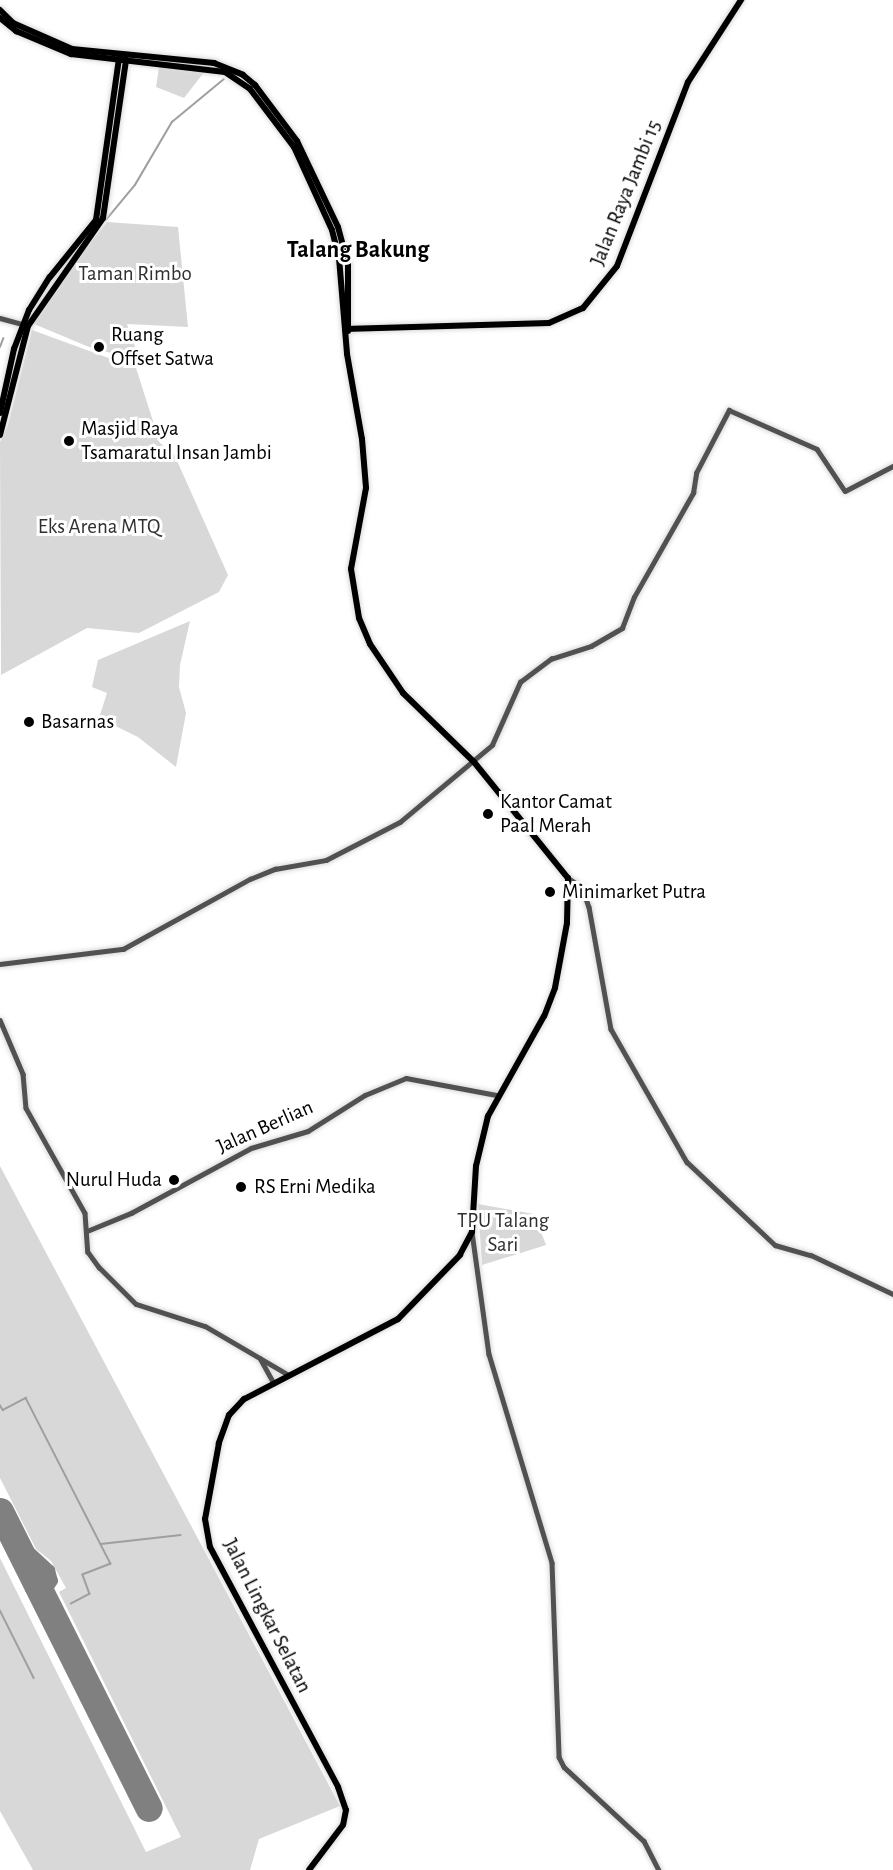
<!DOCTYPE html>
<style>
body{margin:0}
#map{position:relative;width:893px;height:1870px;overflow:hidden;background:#fff;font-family:"Alegreya Sans",sans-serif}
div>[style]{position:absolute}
.green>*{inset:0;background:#d8d8d8}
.stream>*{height:1.5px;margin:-0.75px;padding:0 0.75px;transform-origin:0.75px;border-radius:0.75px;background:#9f9f9f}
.taxiway>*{height:10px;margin:-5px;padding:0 5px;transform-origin:5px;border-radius:5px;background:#808080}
.runway>*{height:27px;margin:-13.5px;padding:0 13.5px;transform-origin:13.5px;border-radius:13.5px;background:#808080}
.roads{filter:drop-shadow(0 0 2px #dbdbdb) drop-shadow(0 0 2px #dbdbdb)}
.tertiary>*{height:4.5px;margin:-2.25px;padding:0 2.25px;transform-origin:2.25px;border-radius:2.25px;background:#515151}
.trunk>*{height:6px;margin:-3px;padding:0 3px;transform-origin:3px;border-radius:3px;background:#000}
.dots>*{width:16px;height:16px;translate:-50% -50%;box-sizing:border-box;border:3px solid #fff;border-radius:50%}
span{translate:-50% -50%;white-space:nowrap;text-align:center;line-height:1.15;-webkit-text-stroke:6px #fff;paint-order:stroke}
.street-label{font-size:21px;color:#000}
.park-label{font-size:21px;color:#2f2f2f}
.poi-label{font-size:21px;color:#000}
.left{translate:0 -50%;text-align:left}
.right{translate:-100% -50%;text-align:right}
.quarter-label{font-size:24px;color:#000;font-weight:700}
</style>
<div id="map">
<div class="green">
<div style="clip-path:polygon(159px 67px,205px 71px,184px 98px,156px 87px)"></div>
<div style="clip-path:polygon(107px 222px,178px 227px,188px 327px,127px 324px,140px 361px,89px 347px,34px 324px,75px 261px)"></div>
<div style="clip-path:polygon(32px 330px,136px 368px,160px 443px,174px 454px,228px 575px,219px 592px,139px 633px,87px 628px,1px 675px,0 442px,8px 425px)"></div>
<div style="clip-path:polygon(190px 621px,180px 665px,179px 687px,186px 713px,176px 767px,138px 737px,99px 718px,107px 693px,92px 687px,98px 660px)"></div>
<div style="clip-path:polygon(0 1166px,340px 1806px,259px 1839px,250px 1870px,33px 1870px,0 1811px,0 1558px,146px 1852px,181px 1837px,59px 1592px,66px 1588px,51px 1561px,36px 1549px,0 1478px)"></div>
<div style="clip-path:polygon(478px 1204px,534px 1214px,546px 1245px,482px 1265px)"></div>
</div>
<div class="stream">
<div style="left:106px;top:220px;width:45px;rotate:-50.4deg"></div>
<div style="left:135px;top:185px;width:73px;rotate:-59.6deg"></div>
<div style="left:172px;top:122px;width:67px;rotate:-39.6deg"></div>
<div style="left:0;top:347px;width:9px;rotate:-69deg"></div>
<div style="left:0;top:1405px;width:6px;rotate:59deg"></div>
<div style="left:3px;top:1410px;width:26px;rotate:-28deg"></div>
<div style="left:26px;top:1398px;width:186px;rotate:62.9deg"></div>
<div style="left:111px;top:1564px;width:30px;rotate:159deg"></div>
<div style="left:83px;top:1575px;width:20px;rotate:70deg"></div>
<div style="left:90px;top:1594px;width:21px;rotate:152deg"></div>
<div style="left:101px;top:1544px;width:80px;rotate:-6.5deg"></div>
<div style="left:0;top:1610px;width:76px;rotate:63.4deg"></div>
</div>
<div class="taxiway">
<div style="left:12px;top:1535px;width:52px;rotate:42.6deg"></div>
<div style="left:50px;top:1570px;width:11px;rotate:75deg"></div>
<div style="left:53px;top:1581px;width:11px;rotate:124deg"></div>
<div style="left:47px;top:1590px;width:17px;rotate:-177deg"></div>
<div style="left:30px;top:1589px;width:20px;rotate:-93deg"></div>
</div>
<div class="runway">
<div style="left:0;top:1511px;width:332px;rotate:63.4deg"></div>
</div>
<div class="roads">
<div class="tertiary">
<div style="left:0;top:318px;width:24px;rotate:15deg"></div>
<div style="left:568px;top:878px;width:17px;rotate:33deg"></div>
<div style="left:582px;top:887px;width:21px;rotate:71deg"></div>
<div style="left:589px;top:907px;width:124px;rotate:79.8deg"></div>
<div style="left:611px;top:1029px;width:153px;rotate:60.3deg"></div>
<div style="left:687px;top:1162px;width:121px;rotate:43.3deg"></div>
<div style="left:775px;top:1245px;width:37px;rotate:16deg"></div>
<div style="left:811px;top:1255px;width:91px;rotate:25.4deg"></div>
<div style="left:0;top:964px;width:124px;rotate:-7deg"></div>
<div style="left:123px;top:949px;width:145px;rotate:-28.9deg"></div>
<div style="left:250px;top:879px;width:27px;rotate:-22deg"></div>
<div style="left:275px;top:869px;width:52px;rotate:-10deg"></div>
<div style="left:326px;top:860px;width:83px;rotate:-27.2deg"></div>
<div style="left:400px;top:822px;width:120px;rotate:-39.9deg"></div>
<div style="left:492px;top:745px;width:69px;rotate:-66deg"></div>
<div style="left:520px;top:682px;width:39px;rotate:-37deg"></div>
<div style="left:551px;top:659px;width:42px;rotate:-18deg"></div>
<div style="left:591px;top:646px;width:36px;rotate:-30deg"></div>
<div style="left:622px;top:628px;width:33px;rotate:-69deg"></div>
<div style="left:634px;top:597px;width:120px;rotate:-60.4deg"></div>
<div style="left:693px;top:493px;width:20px;rotate:-81deg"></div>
<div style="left:696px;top:473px;width:71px;rotate:-62.4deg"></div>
<div style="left:729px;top:410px;width:96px;rotate:23.9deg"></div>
<div style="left:817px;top:449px;width:50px;rotate:56.3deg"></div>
<div style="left:845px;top:491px;width:54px;rotate:-27.5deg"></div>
<div style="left:0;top:1020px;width:59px;rotate:66.9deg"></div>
<div style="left:23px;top:1074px;width:34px;rotate:85deg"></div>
<div style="left:26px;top:1108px;width:120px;rotate:60.7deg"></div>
<div style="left:85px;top:1213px;width:39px;rotate:86deg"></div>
<div style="left:88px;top:1252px;width:19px;rotate:54deg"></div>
<div style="left:99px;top:1267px;width:52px;rotate:45deg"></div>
<div style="left:136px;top:1304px;width:72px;rotate:17.7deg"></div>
<div style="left:205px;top:1326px;width:97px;rotate:30.3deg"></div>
<div style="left:87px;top:1231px;width:48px;rotate:-22.2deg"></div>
<div style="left:131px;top:1213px;width:136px;rotate:-28.4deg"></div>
<div style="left:251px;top:1148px;width:59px;rotate:-16.6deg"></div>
<div style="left:308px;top:1131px;width:67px;rotate:-32.3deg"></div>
<div style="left:365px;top:1095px;width:44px;rotate:-22.5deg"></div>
<div style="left:406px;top:1078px;width:93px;rotate:10.6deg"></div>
<div style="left:472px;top:1232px;width:123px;rotate:82.1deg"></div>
<div style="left:489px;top:1354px;width:218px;rotate:73.2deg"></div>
<div style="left:552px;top:1563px;width:194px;rotate:87.9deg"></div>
<div style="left:559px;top:1757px;width:11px;rotate:63deg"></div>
<div style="left:564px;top:1767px;width:109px;rotate:42.8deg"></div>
<div style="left:644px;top:1841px;width:33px;rotate:63deg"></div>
<div style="left:260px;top:1358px;width:29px;rotate:61deg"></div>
</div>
<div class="trunk">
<div style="left:0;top:10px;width:18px;rotate:45deg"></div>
<div style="left:13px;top:23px;width:64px;rotate:23.8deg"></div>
<div style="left:72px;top:49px;width:143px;rotate:5.6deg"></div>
<div style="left:214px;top:63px;width:31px;rotate:22deg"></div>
<div style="left:243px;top:75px;width:16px;rotate:40deg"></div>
<div style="left:255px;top:85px;width:70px;rotate:53.1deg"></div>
<div style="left:297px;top:141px;width:95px;rotate:64.5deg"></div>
<div style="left:338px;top:227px;width:38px;rotate:75deg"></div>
<div style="left:348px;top:264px;width:67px;rotate:90deg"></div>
<div style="left:0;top:18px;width:21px;rotate:39deg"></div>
<div style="left:16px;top:31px;width:60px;rotate:22.7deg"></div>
<div style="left:71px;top:54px;width:155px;rotate:6.7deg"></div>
<div style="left:225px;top:72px;width:30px;rotate:34deg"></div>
<div style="left:250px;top:89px;width:73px;rotate:52.8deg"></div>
<div style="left:294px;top:147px;width:91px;rotate:65.4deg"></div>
<div style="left:332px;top:230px;width:29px;rotate:76deg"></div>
<div style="left:339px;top:258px;width:96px;rotate:85.2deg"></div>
<div style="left:347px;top:354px;width:86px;rotate:80deg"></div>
<div style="left:362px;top:439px;width:49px;rotate:85.3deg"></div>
<div style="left:366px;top:488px;width:82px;rotate:100.5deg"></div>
<div style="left:351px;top:569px;width:50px;rotate:80.7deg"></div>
<div style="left:359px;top:618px;width:28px;rotate:67deg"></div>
<div style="left:370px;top:644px;width:59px;rotate:56deg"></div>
<div style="left:403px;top:693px;width:99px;rotate:44.2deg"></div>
<div style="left:474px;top:762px;width:149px;rotate:51deg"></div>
<div style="left:568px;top:878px;width:45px;rotate:91.3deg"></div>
<div style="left:567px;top:923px;width:66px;rotate:100.5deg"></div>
<div style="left:555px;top:988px;width:30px;rotate:111deg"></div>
<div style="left:544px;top:1016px;width:115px;rotate:119.2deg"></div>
<div style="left:488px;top:1116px;width:51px;rotate:103.5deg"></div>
<div style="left:476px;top:1166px;width:66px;rotate:93.5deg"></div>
<div style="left:472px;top:1232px;width:26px;rotate:118deg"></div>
<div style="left:460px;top:1255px;width:89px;rotate:134.1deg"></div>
<div style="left:398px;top:1319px;width:174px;rotate:152.5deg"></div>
<div style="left:244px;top:1399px;width:22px;rotate:133deg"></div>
<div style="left:229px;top:1415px;width:30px;rotate:110deg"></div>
<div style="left:219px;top:1443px;width:77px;rotate:100.4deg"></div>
<div style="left:205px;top:1519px;width:28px;rotate:80deg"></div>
<div style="left:210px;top:1547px;width:272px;rotate:61.9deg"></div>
<div style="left:338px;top:1787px;width:24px;rotate:71deg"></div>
<div style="left:346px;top:1810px;width:15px;rotate:101deg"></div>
<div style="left:343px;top:1825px;width:56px;rotate:127.1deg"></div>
<div style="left:345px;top:329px;width:204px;rotate:-1.7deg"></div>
<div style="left:549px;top:323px;width:37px;rotate:-24deg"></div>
<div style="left:583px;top:308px;width:54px;rotate:-51deg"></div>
<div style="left:617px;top:266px;width:197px;rotate:-68.9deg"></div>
<div style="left:688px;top:82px;width:98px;rotate:-57.1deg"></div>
<div style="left:0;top:413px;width:66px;rotate:-77.7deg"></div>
<div style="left:14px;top:349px;width:42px;rotate:-69deg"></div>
<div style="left:29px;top:310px;width:39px;rotate:-58deg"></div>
<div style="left:50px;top:277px;width:73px;rotate:-51.1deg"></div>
<div style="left:96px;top:220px;width:164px;rotate:-81.9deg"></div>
<div style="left:0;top:435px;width:113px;rotate:-75.6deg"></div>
<div style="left:28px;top:326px;width:131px;rotate:-55.2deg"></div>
<div style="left:103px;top:218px;width:160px;rotate:-81.7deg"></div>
</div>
</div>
<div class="dots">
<div style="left:99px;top:347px;background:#000"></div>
<div style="left:69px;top:441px;background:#000"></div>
<div style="left:29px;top:722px;background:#000"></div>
<div style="left:488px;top:814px;background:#000"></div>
<div style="left:550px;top:892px;background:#000"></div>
<div style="left:174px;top:1180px;background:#000"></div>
<div style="left:241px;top:1187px;background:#000"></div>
</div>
<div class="street-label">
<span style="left:626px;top:193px;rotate:-68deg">Jalan Raya Jambi 15</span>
<span style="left:265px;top:1127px;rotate:-24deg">Jalan Berlian</span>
<span style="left:267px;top:1616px;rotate:63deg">Jalan Lingkar Selatan</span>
</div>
<div class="park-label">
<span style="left:135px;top:274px">Taman Rimbo</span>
<span style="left:99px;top:527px">Eks Arena MTQ</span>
<span style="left:503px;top:1233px">TPU Talang<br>Sari</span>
</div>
<div class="poi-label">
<span class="left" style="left:111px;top:347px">Ruang<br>Offset Satwa</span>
<span class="left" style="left:81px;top:441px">Masjid Raya<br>Tsamaratul Insan Jambi</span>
<span class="left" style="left:41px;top:722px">Basarnas</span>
<span class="left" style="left:500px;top:814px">Kantor Camat<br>Paal Merah</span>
<span class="left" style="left:562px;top:892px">Minimarket Putra</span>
<span class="right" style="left:162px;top:1180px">Nurul Huda</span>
<span class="left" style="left:254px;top:1187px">RS Erni Medika</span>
</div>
<div class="quarter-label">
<span style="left:358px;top:251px">Talang Bakung</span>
</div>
</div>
